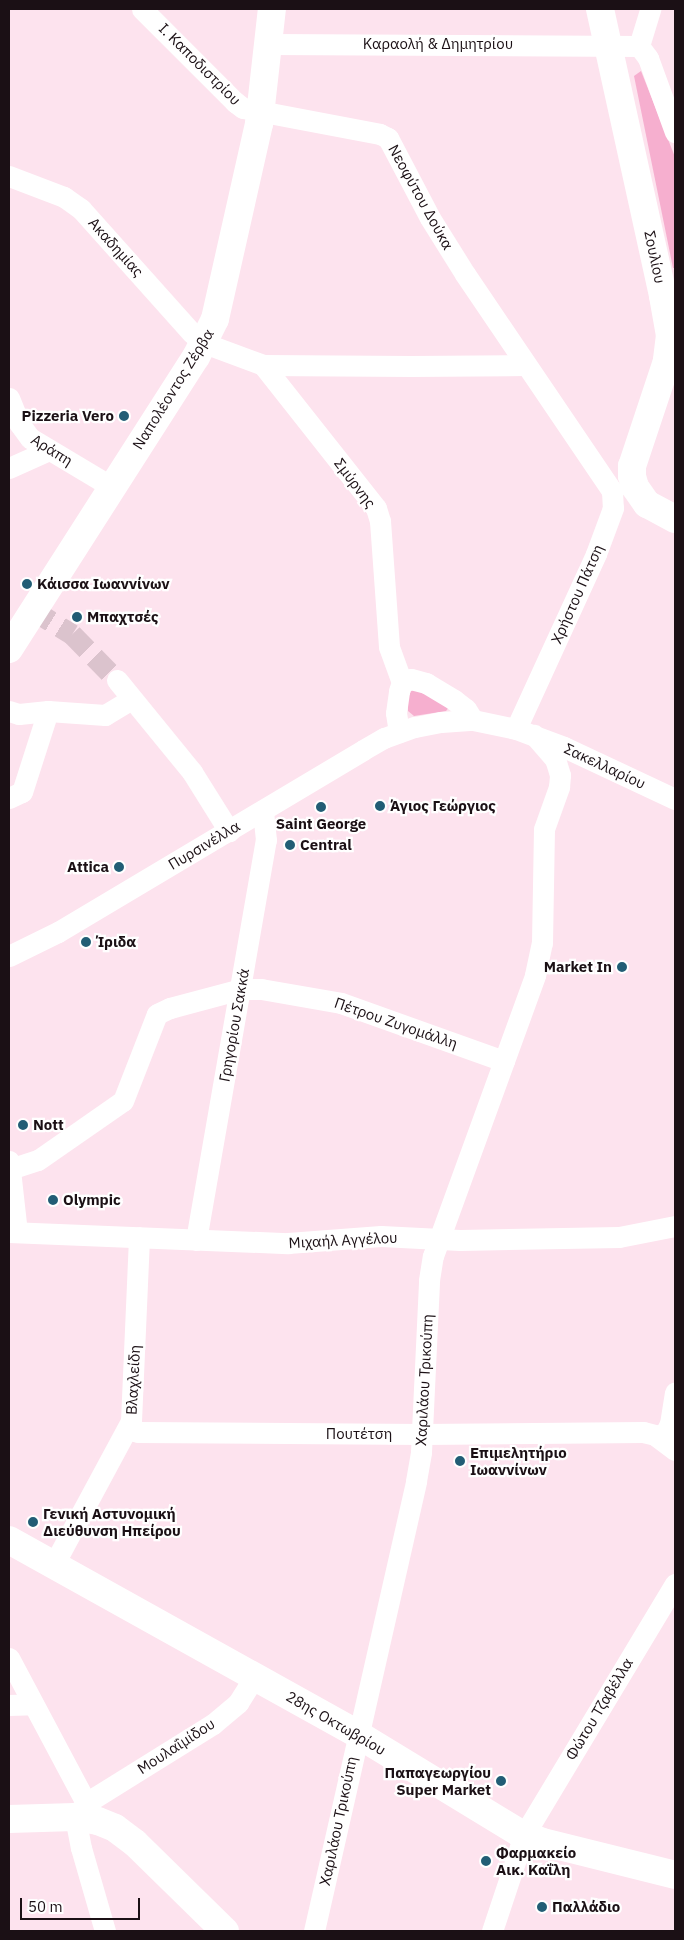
<!DOCTYPE html>
<meta charset="utf-8">
<style>
body{margin:0}
#map{position:relative;width:684px;height:1940px;overflow:hidden;background:#fde3ee;font-family:"IBM Plex Sans",sans-serif}
div>[style]{position:absolute}
.green>*{inset:0;background:#f6afcf}
.minor-tunnel>*{height:21px;margin-top:-10.5px;transform-origin:0;background:repeating-linear-gradient(90deg,#dbc3cd 0 21px,transparent 0 32px)}
.minor>*{height:21px;margin:-10.5px;padding:0 10.5px;transform-origin:10.5px;border-radius:10.5px;background:#fff}
.major>*{height:28px;margin:-14px;padding:0 14px;transform-origin:14px;border-radius:14px;background:#fff}
.dots>*{width:14px;height:14px;translate:-50% -50%;box-sizing:border-box;border:2px solid #fff;border-radius:50%}
span{translate:-50% -50%;white-space:nowrap;text-align:center;line-height:1.15;-webkit-text-stroke:4.5px #fff;paint-order:stroke}
.street-label{font-size:15px;color:#1b1015}
.poi-label{font-size:15px;color:#1b1015;font-weight:700}
.right{translate:-100% -50%;text-align:right}
.left{translate:0 -50%;text-align:left}
.frame{position:absolute;inset:0;border:10px solid #1b1015;pointer-events:none}
.scale{position:absolute;left:20px;top:1898px;width:120px;height:22px;box-sizing:border-box;border:2px solid #1b1015;border-top:0;padding-left:6px;font-size:15px;line-height:18px;white-space:nowrap;color:#1b1015;-webkit-text-stroke:4px #fff;paint-order:stroke}
</style>
<div id="map">
<div class="green">
<div style="clip-path:polygon(641px 71px,675px 157px,675px 268px,673px 268px,634px 76px)"></div>
<div style="clip-path:polygon(413px 688px,450px 706px,446px 711px,414px 716px,408px 711px,408px 697px)"></div>
</div>
<div class="minor-tunnel">
<div style="left:33px;top:610px;width:46px;rotate:31.6deg"></div>
<div style="left:72px;top:634px;width:64px;rotate:45.6deg"></div>
</div>
<div class="minor">
<div style="left:142px;top:9px;width:132px;rotate:45deg"></div>
<div style="left:235px;top:102px;width:10px;rotate:37deg"></div>
<div style="left:243px;top:108px;width:139px;rotate:10.7deg"></div>
<div style="left:380px;top:134px;width:9px;rotate:27deg"></div>
<div style="left:388px;top:138px;width:90px;rotate:62.3deg"></div>
<div style="left:430px;top:218px;width:66px;rotate:58deg"></div>
<div style="left:465px;top:274px;width:262px;rotate:55.9deg"></div>
<div style="left:612px;top:491px;width:17px;rotate:87deg"></div>
<div style="left:613px;top:508px;width:49px;rotate:110.3deg"></div>
<div style="left:596px;top:554px;width:192px;rotate:114.6deg"></div>
<div style="left:269px;top:44px;width:370px;rotate:0.3deg"></div>
<div style="left:639px;top:46px;width:39px;rotate:-73deg"></div>
<div style="left:639px;top:46px;width:15px;rotate:53deg"></div>
<div style="left:648px;top:58px;width:79px;rotate:70deg"></div>
<div style="left:9px;top:176px;width:59px;rotate:20.9deg"></div>
<div style="left:64px;top:197px;width:21px;rotate:35deg"></div>
<div style="left:81px;top:209px;width:166px;rotate:48.2deg"></div>
<div style="left:192px;top:333px;width:16px;rotate:40deg"></div>
<div style="left:204px;top:343px;width:63px;rotate:20.4deg"></div>
<div style="left:263px;top:365px;width:148px;rotate:0.4deg"></div>
<div style="left:411px;top:366px;width:114px;rotate:-0.5deg"></div>
<div style="left:263px;top:365px;width:182px;rotate:51.7deg"></div>
<div style="left:376px;top:508px;width:14px;rotate:73deg"></div>
<div style="left:380px;top:521px;width:126px;rotate:85.9deg"></div>
<div style="left:389px;top:647px;width:37px;rotate:70deg"></div>
<div style="left:9px;top:398px;width:27px;rotate:68deg"></div>
<div style="left:19px;top:423px;width:19px;rotate:54deg"></div>
<div style="left:30px;top:438px;width:96px;rotate:30.9deg"></div>
<div style="left:9px;top:468px;width:44px;rotate:-24.2deg"></div>
<div style="left:117px;top:680px;width:119px;rotate:50.8deg"></div>
<div style="left:192px;top:772px;width:70px;rotate:57.9deg"></div>
<div style="left:9px;top:711px;width:10px;rotate:17deg"></div>
<div style="left:19px;top:714px;width:29px;rotate:-6deg"></div>
<div style="left:48px;top:711px;width:57px;rotate:4deg"></div>
<div style="left:105px;top:715px;width:31px;rotate:-31deg"></div>
<div style="left:399px;top:732px;width:19px;rotate:-99deg"></div>
<div style="left:396px;top:713px;width:22px;rotate:-82deg"></div>
<div style="left:399px;top:691px;width:9px;rotate:-72deg"></div>
<div style="left:402px;top:682px;width:9px;rotate:-18deg"></div>
<div style="left:411px;top:679px;width:16px;rotate:15deg"></div>
<div style="left:426px;top:683px;width:33px;rotate:31deg"></div>
<div style="left:454px;top:700px;width:15px;rotate:37deg"></div>
<div style="left:466px;top:709px;width:13px;rotate:58deg"></div>
<div style="left:9px;top:798px;width:14px;rotate:-25deg"></div>
<div style="left:22px;top:792px;width:85px;rotate:-72.2deg"></div>
<div style="left:9px;top:956px;width:55px;rotate:-26.1deg"></div>
<div style="left:58px;top:932px;width:355px;rotate:-30.8deg"></div>
<div style="left:363px;top:750px;width:24px;rotate:-30deg"></div>
<div style="left:384px;top:738px;width:33px;rotate:-20deg"></div>
<div style="left:415px;top:727px;width:26px;rotate:-11deg"></div>
<div style="left:441px;top:722px;width:32px;rotate:-4deg"></div>
<div style="left:473px;top:720px;width:44px;rotate:11.8deg"></div>
<div style="left:516px;top:729px;width:51px;rotate:20.6deg"></div>
<div style="left:564px;top:747px;width:123px;rotate:25.1deg"></div>
<div style="left:9px;top:1161px;width:71px;rotate:83.6deg"></div>
<div style="left:10px;top:1169px;width:29px;rotate:-18deg"></div>
<div style="left:38px;top:1160px;width:103px;rotate:-34.8deg"></div>
<div style="left:123px;top:1101px;width:93px;rotate:-68.7deg"></div>
<div style="left:157px;top:1014px;width:14px;rotate:-25deg"></div>
<div style="left:170px;top:1008px;width:73px;rotate:-15deg"></div>
<div style="left:241px;top:989px;width:20px"></div>
<div style="left:261px;top:989px;width:81px;rotate:9.9deg"></div>
<div style="left:341px;top:1003px;width:173px;rotate:19.6deg"></div>
<div style="left:9px;top:1232px;width:279px;rotate:2.3deg"></div>
<div style="left:288px;top:1243px;width:93px;rotate:-4.3deg"></div>
<div style="left:381px;top:1236px;width:79px;rotate:2.9deg"></div>
<div style="left:460px;top:1240px;width:159px;rotate:-1.1deg"></div>
<div style="left:619px;top:1237px;width:57px;rotate:-11.1deg"></div>
<div style="left:196px;top:1240px;width:406px;rotate:-80.1deg"></div>
<div style="left:266px;top:840px;width:30px;rotate:-96deg"></div>
<div style="left:127px;top:1429px;width:11px;rotate:15deg"></div>
<div style="left:138px;top:1432px;width:284px;rotate:0.4deg"></div>
<div style="left:422px;top:1434px;width:221px;rotate:-0.5deg"></div>
<div style="left:643px;top:1432px;width:12px;rotate:14deg"></div>
<div style="left:655px;top:1435px;width:25px;rotate:37deg"></div>
<div style="left:662px;top:1439px;width:17px;rotate:-62deg"></div>
<div style="left:670px;top:1424px;width:32px;rotate:-81deg"></div>
<div style="left:54px;top:1564px;width:162px;rotate:-61.7deg"></div>
<div style="left:131px;top:1421px;width:184px;rotate:-87.5deg"></div>
<div style="left:9px;top:1658px;width:164px;rotate:62deg"></div>
<div style="left:9px;top:1705px;width:24px;rotate:-2deg"></div>
<div style="left:105px;top:1931px;width:86px;rotate:-106.1deg"></div>
<div style="left:81px;top:1848px;width:32px;rotate:-101deg"></div>
<div style="left:75px;top:1817px;width:18px;rotate:-52deg"></div>
<div style="left:86px;top:1803px;width:150px;rotate:-31.9deg"></div>
<div style="left:213px;top:1724px;width:33px;rotate:-40deg"></div>
<div style="left:238px;top:1703px;width:31px;rotate:-58deg"></div>
<div style="left:314px;top:1931px;width:461px;rotate:-77.2deg"></div>
<div style="left:416px;top:1481px;width:29px;rotate:-80deg"></div>
<div style="left:421px;top:1452px;width:172px;rotate:-87.3deg"></div>
<div style="left:429px;top:1280px;width:24px;rotate:-81deg"></div>
<div style="left:433px;top:1256px;width:299px;rotate:-70deg"></div>
<div style="left:535px;top:975px;width:33px;rotate:-78deg"></div>
<div style="left:542px;top:943px;width:114px;rotate:-89deg"></div>
<div style="left:544px;top:829px;width:45px;rotate:-70.3deg"></div>
<div style="left:559px;top:787px;width:12px;rotate:-85deg"></div>
<div style="left:560px;top:775px;width:17px;rotate:-107deg"></div>
<div style="left:555px;top:759px;width:32px;rotate:-131deg"></div>
<div style="left:492px;top:1931px;width:101px;rotate:-71.6deg"></div>
<div style="left:524px;top:1835px;width:293px;rotate:-59deg"></div>
</div>
<div class="major">
<div style="left:600px;top:9px;width:294px;rotate:77.6deg"></div>
<div style="left:663px;top:296px;width:40px;rotate:80deg"></div>
<div style="left:670px;top:335px;width:26px;rotate:97deg"></div>
<div style="left:667px;top:361px;width:111px;rotate:108.4deg"></div>
<div style="left:632px;top:466px;width:10px;rotate:90deg"></div>
<div style="left:632px;top:476px;width:11px;rotate:75deg"></div>
<div style="left:635px;top:487px;width:21px;rotate:55deg"></div>
<div style="left:647px;top:504px;width:32px;rotate:28deg"></div>
<div style="left:9px;top:649px;width:347px;rotate:-57.4deg"></div>
<div style="left:196px;top:357px;width:42px;rotate:-63.4deg"></div>
<div style="left:215px;top:319px;width:200px;rotate:-77.3deg"></div>
<div style="left:259px;top:124px;width:116px;rotate:-83.6deg"></div>
<div style="left:9px;top:1540px;width:398px;rotate:29.1deg"></div>
<div style="left:357px;top:1734px;width:188px;rotate:31.3deg"></div>
<div style="left:518px;top:1832px;width:27px;rotate:22deg"></div>
<div style="left:543px;top:1842px;width:136px;rotate:14deg"></div>
<div style="left:9px;top:1819px;width:66px;rotate:-1.7deg"></div>
<div style="left:75px;top:1817px;width:23px;rotate:10deg"></div>
<div style="left:98px;top:1821px;width:18px;rotate:22deg"></div>
<div style="left:115px;top:1828px;width:25px;rotate:37deg"></div>
<div style="left:135px;top:1843px;width:126px;rotate:44.4deg"></div>
</div>
<div class="dots">
<div style="left:124px;top:416px;background:#225d75"></div>
<div style="left:27px;top:584px;background:#225d75"></div>
<div style="left:77px;top:617px;background:#225d75"></div>
<div style="left:380px;top:806px;background:#225d75"></div>
<div style="left:321px;top:807px;background:#225d75"></div>
<div style="left:290px;top:845px;background:#225d75"></div>
<div style="left:119px;top:867px;background:#225d75"></div>
<div style="left:86px;top:942px;background:#225d75"></div>
<div style="left:622px;top:967px;background:#225d75"></div>
<div style="left:23px;top:1125px;background:#225d75"></div>
<div style="left:53px;top:1200px;background:#225d75"></div>
<div style="left:460px;top:1461px;background:#225d75"></div>
<div style="left:33px;top:1522px;background:#225d75"></div>
<div style="left:501px;top:1781px;background:#225d75"></div>
<div style="left:486px;top:1861px;background:#225d75"></div>
<div style="left:542px;top:1907px;background:#225d75"></div>
</div>
<div class="street-label">
<span style="left:438px;top:44px">Καραολή &amp; Δημητρίου</span>
<span style="left:200px;top:64px;rotate:45deg">Ι. Καποδιστρίου</span>
<span style="left:421px;top:197px;rotate:61deg">Νεοφύτου Δούκα</span>
<span style="left:116px;top:247px;rotate:48deg">Ακαδημίας</span>
<span style="left:655px;top:257px;rotate:78deg">Σουλίου</span>
<span style="left:173px;top:389px;rotate:-58deg">Ναπολέοντος Ζέρβα</span>
<span style="left:52px;top:450px;rotate:32deg">Αράπη</span>
<span style="left:355px;top:483px;rotate:53deg">Σμύρνης</span>
<span style="left:577px;top:594px;rotate:-66deg">Χρήστου Πάτση</span>
<span style="left:605px;top:766px;rotate:25deg">Σακελλαρίου</span>
<span style="left:204px;top:845px;rotate:-31deg">Πυρσινέλλα</span>
<span style="left:396px;top:1023px;rotate:19deg">Πέτρου Ζυγομάλλη</span>
<span style="left:234px;top:1025px;rotate:-80deg">Γρηγορίου Σακκά</span>
<span style="left:343px;top:1240px;rotate:-3deg">Μιχαήλ Αγγέλου</span>
<span style="left:133px;top:1380px;rotate:-87deg">Βλαχλείδη</span>
<span style="left:424px;top:1380px;rotate:-87deg">Χαριλάου Τρικούπη</span>
<span style="left:359px;top:1434px">Πουτέτση</span>
<span style="left:599px;top:1709px;rotate:-59deg">Φώτου Τζαβέλλα</span>
<span style="left:336px;top:1723px;rotate:30deg">28ης Οκτωβρίου</span>
<span style="left:176px;top:1746px;rotate:-33deg">Μουλαΐμίδου</span>
<span style="left:338px;top:1821px;rotate:-78deg">Χαριλάου Τρικούπη</span>
</div>
<div class="poi-label">
<span class="right" style="left:114px;top:416px">Pizzeria Vero</span>
<span class="left" style="left:37px;top:584px">Κάισσα Ιωαννίνων</span>
<span class="left" style="left:87px;top:617px">Μπαχτσές</span>
<span class="left" style="left:390px;top:806px">Άγιος Γεώργιος</span>
<span style="left:321px;top:824px">Saint George</span>
<span class="left" style="left:300px;top:845px">Central</span>
<span class="right" style="left:109px;top:867px">Attica</span>
<span class="left" style="left:96px;top:942px">Ίριδα</span>
<span class="right" style="left:612px;top:967px">Market In</span>
<span class="left" style="left:33px;top:1125px">Nott</span>
<span class="left" style="left:63px;top:1200px">Olympic</span>
<span class="left" style="left:470px;top:1461px">Επιμελητήριο<br>Ιωαννίνων</span>
<span class="left" style="left:43px;top:1522px">Γενική Αστυνομική<br>Διεύθυνση Ηπείρου</span>
<span class="right" style="left:491px;top:1781px">Παπαγεωργίου<br>Super Market</span>
<span class="left" style="left:496px;top:1861px">Φαρμακείο<br>Αικ. Καΐλη</span>
<span class="left" style="left:552px;top:1907px">Παλλάδιο</span>
</div>
<div class="frame"></div>
<div class="scale">50 m</div>
</div>
